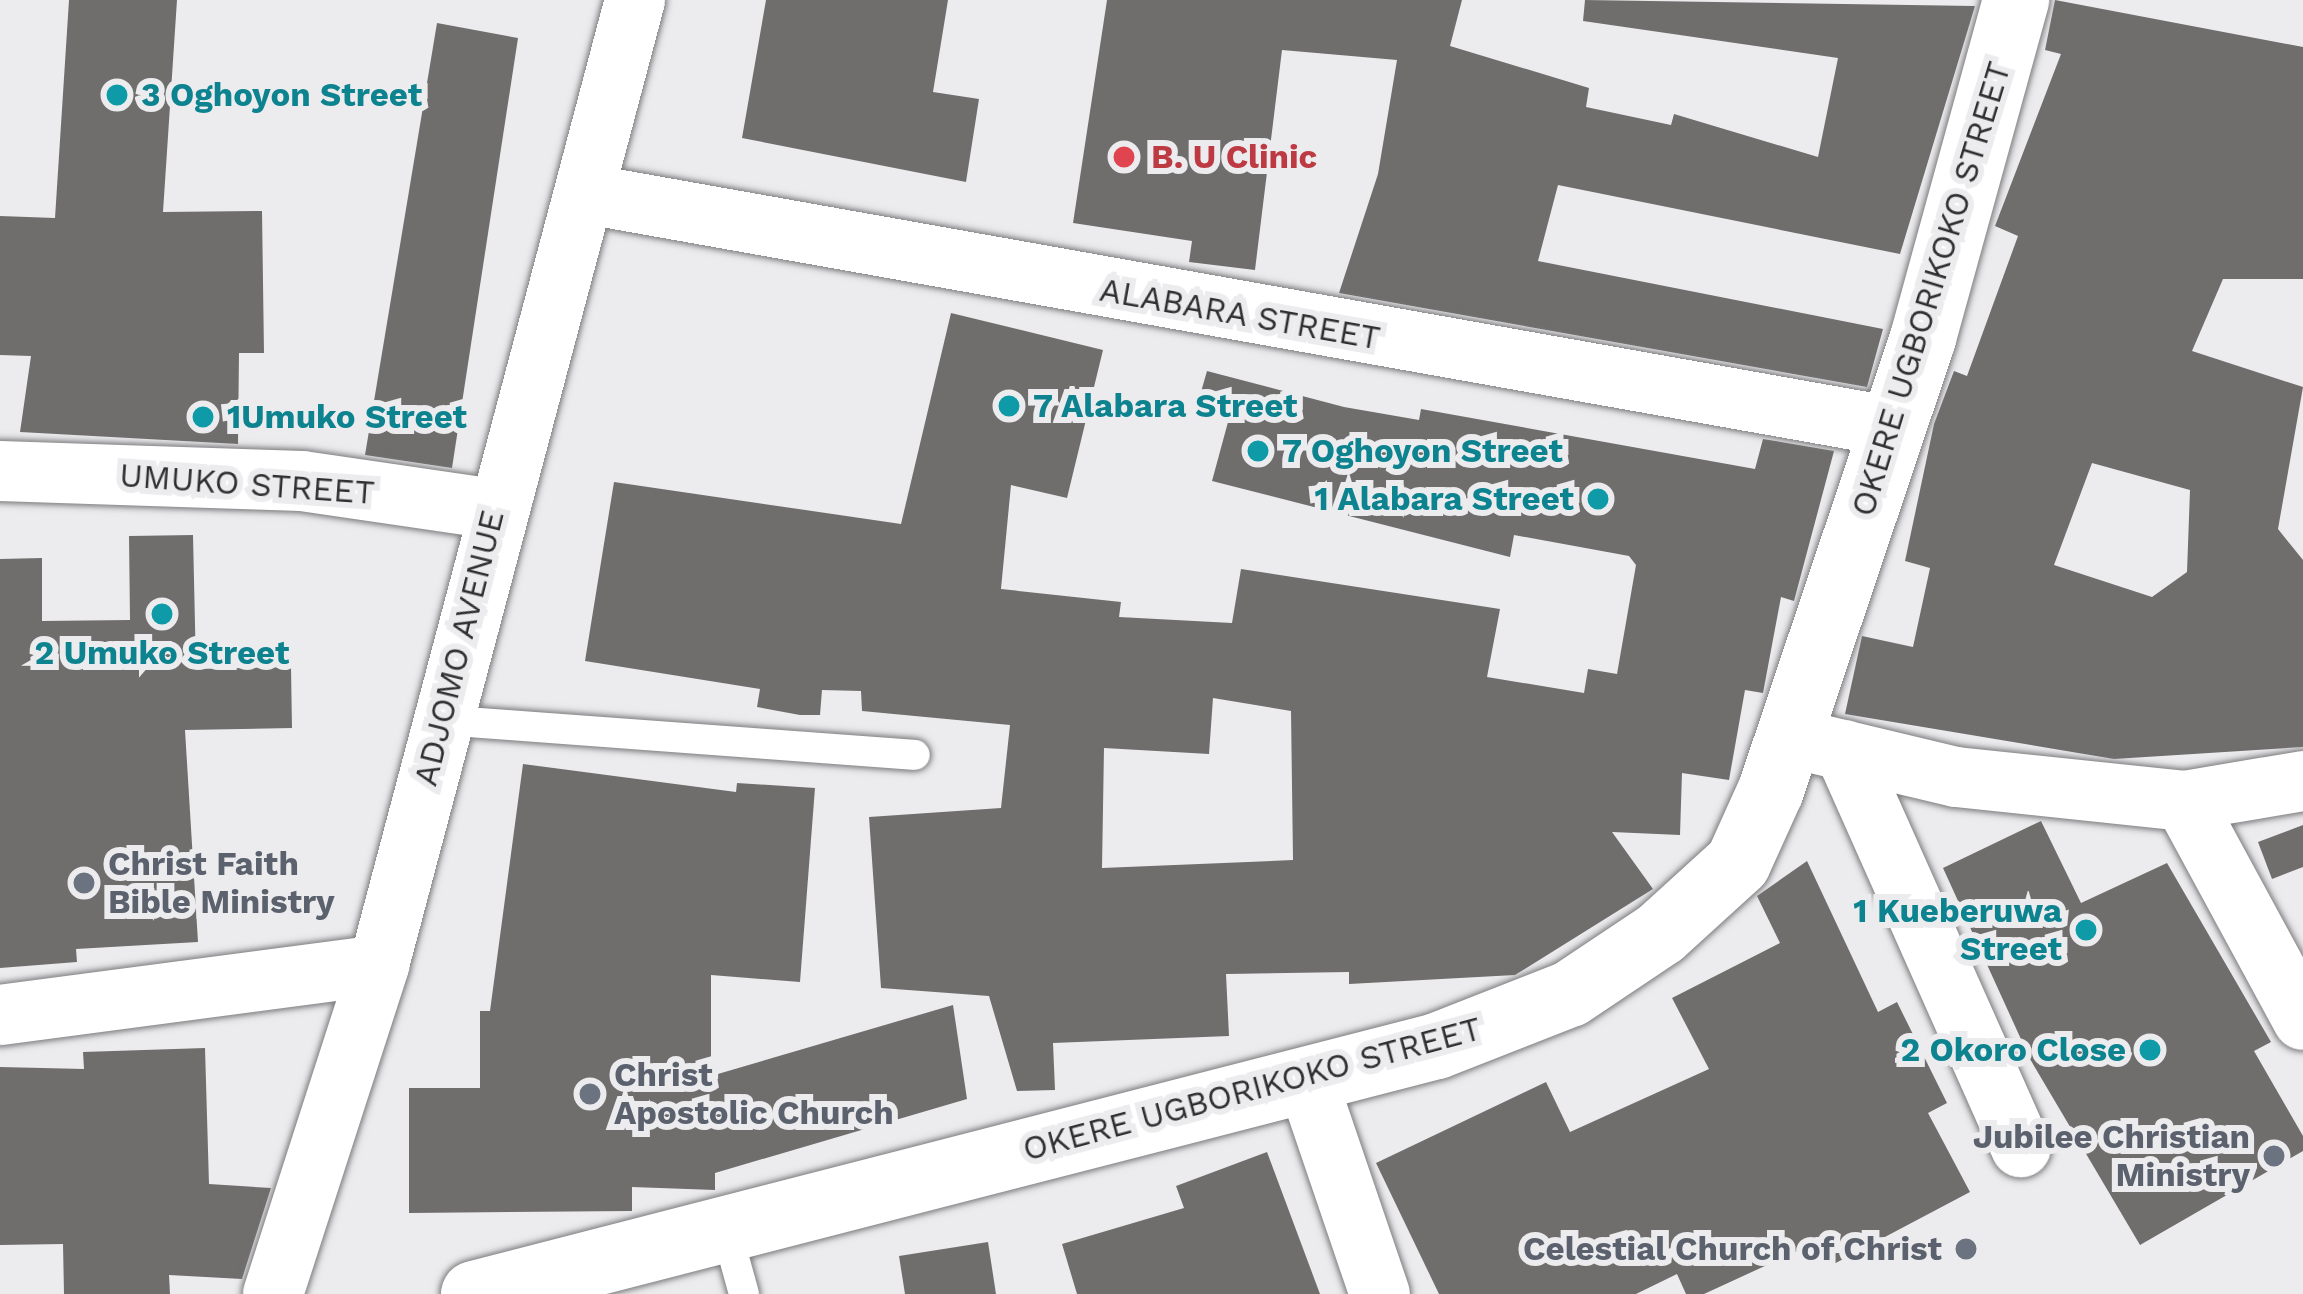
<!DOCTYPE html>
<style>
body{margin:0}
#map{position:relative;width:2303px;height:1294px;overflow:hidden;background:#ececef;font-family:"Work Sans",sans-serif}
div>[style]{position:absolute}
.building>*{inset:0;background:#706e6d}
.roads{filter:drop-shadow(0 0 3px #7c7c7e) drop-shadow(0 0 3px #7c7c7e)}
.service>*{height:30px;margin:-15px;padding:0 15px;transform-origin:15px;border-radius:15px;background:#fff}
.minor>*{height:60px;margin:-30px;padding:0 30px;transform-origin:30px;border-radius:30px;background:#fff}
.tertiary>*{height:66px;margin:-33px;padding:0 33px;transform-origin:33px;border-radius:33px;background:#fff}
.dots>*{width:33px;height:33px;translate:-50% -50%;box-sizing:border-box;border:6px solid #ececef;border-radius:50%}
span{translate:-50% -50%;white-space:nowrap;text-align:center;line-height:1.15;-webkit-text-stroke:12px #ececef;paint-order:stroke}
.culture-label{font-size:33px;color:#0d838f;font-weight:700}
.left{translate:0 -50%;text-align:left}
.right{translate:-100% -50%;text-align:right}
.health-label{font-size:33px;color:#be3a42;font-weight:700}
.street-label{font-size:33px;color:#2f2f30}
.worship-label{font-size:33px;color:#5b616d;font-weight:700}
</style>
<div id="map">
<div class="building">
<div style="clip-path:polygon(69px 0,177px 0,163px 212px,262px 211px,264px 353px,239px 353px,238px 444px,20px 432px,31px 356px,0 355px,0 216px,55px 218px)"></div>
<div style="clip-path:polygon(766px 0,948px 0,933px 92px,979px 99px,966px 182px,742px 138px)"></div>
<div style="clip-path:polygon(1107px 0,1462px 0,1450px 46px,1589px 88px,1586px 107px,1671px 125px,1674px 114px,1818px 157px,1838px 58px,1583px 21px,1585px 0,1975px 6px,1900px 254px,1558px 185px,1538px 261px,1883px 329px,1867px 387px,1339px 293px,1378px 174px,1397px 60px,1282px 50px,1255px 270px,1189px 262px,1192px 241px,1073px 223px)"></div>
<div style="clip-path:polygon(evenodd,2055px 0,2303px 47px,2303px 279px,2223px 279px,2192px 351px,2303px 387px,2278px 529px,2303px 560px,2303px 747px,2114px 759px,1845px 714px,1862px 636px,1913px 647px,1930px 568px,1905px 561px,1934px 424px,1954px 371px,1967px 376px,2018px 236px,1995px 226px,2061px 54px,2045px 50px,2055px 0,2092px 463px,2190px 490px,2187px 572px,2152px 597px,2054px 565px,2092px 463px)"></div>
<div style="clip-path:polygon(437px 23px,518px 38px,452px 468px,365px 455px)"></div>
<div style="clip-path:polygon(evenodd,951px 313px,1103px 350px,1067px 498px,1011px 485px,1001px 589px,1121px 602px,1119px 617px,1232px 623px,1241px 569px,1500px 609px,1487px 677px,1584px 693px,1588px 669px,1617px 674px,1636px 565px,1629px 556px,1514px 535px,1510px 557px,1212px 481px,1228px 422px,1195px 413px,1207px 371px,1344px 407px,1419px 420px,1421px 409px,1755px 469px,1763px 439px,1834px 451px,1794px 601px,1781px 597px,1763px 693px,1745px 690px,1729px 780px,1682px 773px,1680px 835px,1612px 832px,1653px 889px,1515px 975px,1349px 984px,1349px 972px,1226px 974px,1229px 1036px,1053px 1043px,1055px 1090px,1017px 1091px,989px 996px,881px 988px,869px 817px,1001px 808px,1010px 725px,862px 711px,861px 691px,822px 690px,820px 715px,800px 715px,757px 707px,760px 689px,585px 661px,614px 482px,901px 524px,951px 313px,1213px 698px,1291px 711px,1293px 860px,1102px 868px,1104px 748px,1209px 754px,1213px 698px)"></div>
<div style="clip-path:polygon(193px 535px,196px 669px,291px 667px,292px 728px,185px 730px,198px 942px,76px 949px,77px 962px,0 968px,0 559px,42px 558px,42px 621px,130px 620px,129px 536px)"></div>
<div style="clip-path:polygon(523px 764px,736px 792px,737px 783px,815px 788px,800px 982px,711px 975px,711px 1076px,953px 1005px,967px 1099px,715px 1173px,715px 1190px,632px 1187px,632px 1211px,409px 1213px,409px 1088px,480px 1088px,480px 1011px,490px 1011px)"></div>
<div style="clip-path:polygon(2041px 821px,2081px 903px,2167px 863px,2271px 1042px,2254px 1051px,2303px 1136px,2303px 1151px,2140px 1245px,2030px 1059px,1943px 868px)"></div>
<div style="clip-path:polygon(2303px 825px,2303px 867px,2272px 879px,2258px 842px)"></div>
<div style="clip-path:polygon(1807px 861px,1878px 1012px,1897px 1002px,1947px 1103px,1928px 1113px,1970px 1192px,1830px 1266px,1817px 1242px,1704px 1294px,1686px 1294px,1677px 1274px,1636px 1294px,1439px 1294px,1376px 1163px,1546px 1082px,1570px 1132px,1709px 1069px,1672px 998px,1780px 943px,1757px 896px)"></div>
<div style="clip-path:polygon(205px 1048px,209px 1184px,271px 1188px,242px 1279px,169px 1275px,170px 1294px,64px 1294px,63px 1244px,0 1245px,0 1067px,84px 1069px,83px 1052px)"></div>
<div style="clip-path:polygon(1267px 1152px,1320px 1294px,1077px 1294px,1062px 1244px,1184px 1208px,1176px 1186px)"></div>
<div style="clip-path:polygon(988px 1242px,996px 1294px,905px 1294px,899px 1256px)"></div>
</div>
<div class="roads">
<div class="service">
<div style="left:440px;top:720px;width:476px;rotate:4.2deg"></div>
<div style="left:726px;top:1229px;width:67px;rotate:74.5deg"></div>
</div>
<div class="minor">
<div style="left:587px;top:194px;width:1328px;rotate:10.11deg"></div>
<div style="left:0;top:471px;width:302px;rotate:1.9deg"></div>
<div style="left:302px;top:481px;width:194px;rotate:8.3deg"></div>
<div style="left:1788px;top:737px;width:173px;rotate:13.4deg"></div>
<div style="left:1956px;top:777px;width:229px;rotate:6deg"></div>
<div style="left:2184px;top:801px;width:121px;rotate:-9.5deg"></div>
<div style="left:1844px;top:750px;width:435px;rotate:66deg"></div>
<div style="left:2184px;top:801px;width:249px;rotate:61.5deg"></div>
<div style="left:0;top:1015px;width:382px;rotate:-7.5deg"></div>
<div style="left:1307px;top:1080px;width:226px;rotate:71.2deg"></div>
<div style="left:273px;top:1294px;width:346px;rotate:-72.1deg"></div>
<div style="left:379px;top:965px;width:998px;rotate:-75.14deg"></div>
</div>
<div class="tertiary">
<div style="left:474px;top:1294px;width:994px;rotate:-14.44deg"></div>
<div style="left:1437px;top:1046px;width:143px;rotate:-21.4deg"></div>
<div style="left:1570px;top:994px;width:110px;rotate:-33.8deg"></div>
<div style="left:1661px;top:933px;width:104px;rotate:-42.3deg"></div>
<div style="left:1738px;top:863px;width:80px;rotate:-65.7deg"></div>
<div style="left:1771px;top:790px;width:477px;rotate:-71.4deg"></div>
<div style="left:1923px;top:338px;width:351px;rotate:-74.6deg"></div>
</div>
</div>
<div class="dots">
<div style="left:117px;top:95px;background:#0f9aa8"></div>
<div style="left:1124px;top:157px;background:#e0444e"></div>
<div style="left:1009px;top:406px;background:#0f9aa8"></div>
<div style="left:203px;top:417px;background:#0f9aa8"></div>
<div style="left:1258px;top:451px;background:#0f9aa8"></div>
<div style="left:1598px;top:499px;background:#0f9aa8"></div>
<div style="left:162px;top:614px;background:#0f9aa8"></div>
<div style="left:84px;top:883px;background:#6b7280"></div>
<div style="left:2086px;top:930px;background:#0f9aa8"></div>
<div style="left:2150px;top:1050px;background:#0f9aa8"></div>
<div style="left:590px;top:1094px;background:#6b7280"></div>
<div style="left:2274px;top:1156px;background:#6b7280"></div>
<div style="left:1966px;top:1249px;background:#6b7280"></div>
</div>
<div class="culture-label">
<span class="left" style="left:141px;top:95px">3 Oghoyon Street</span>
<span class="left" style="left:1033px;top:406px">7 Alabara Street</span>
<span class="left" style="left:227px;top:417px">1Umuko Street</span>
<span class="left" style="left:1282px;top:451px">7 Oghoyon Street</span>
<span class="right" style="left:1574px;top:499px">1 Alabara Street</span>
<span style="left:162px;top:653px">2 Umuko Street</span>
<span class="right" style="left:2062px;top:930px">1 Kueberuwa<br>Street</span>
<span class="right" style="left:2126px;top:1050px">2 Okoro Close</span>
</div>
<div class="health-label">
<span class="left" style="left:1151px;top:157px">B. U Clinic</span>
</div>
<div class="street-label">
<span style="left:1931px;top:289px;rotate:-73deg">OKERE UGBORIKOKO STREET</span>
<span style="left:1240px;top:314px;rotate:10deg">ALABARA STREET</span>
<span style="left:247px;top:484px;rotate:4deg">UMUKO STREET</span>
<span style="left:459px;top:648px;rotate:-76deg">ADJOMO AVENUE</span>
<span style="left:1252px;top:1089px;rotate:-15deg">OKERE UGBORIKOKO STREET</span>
</div>
<div class="worship-label">
<span class="left" style="left:108px;top:883px">Christ Faith<br>Bible Ministry</span>
<span class="left" style="left:614px;top:1094px">Christ<br>Apostolic Church</span>
<span class="right" style="left:2250px;top:1156px">Jubilee Christian<br>Ministry</span>
<span class="right" style="left:1942px;top:1249px">Celestial Church of Christ</span>
</div>
</div>
